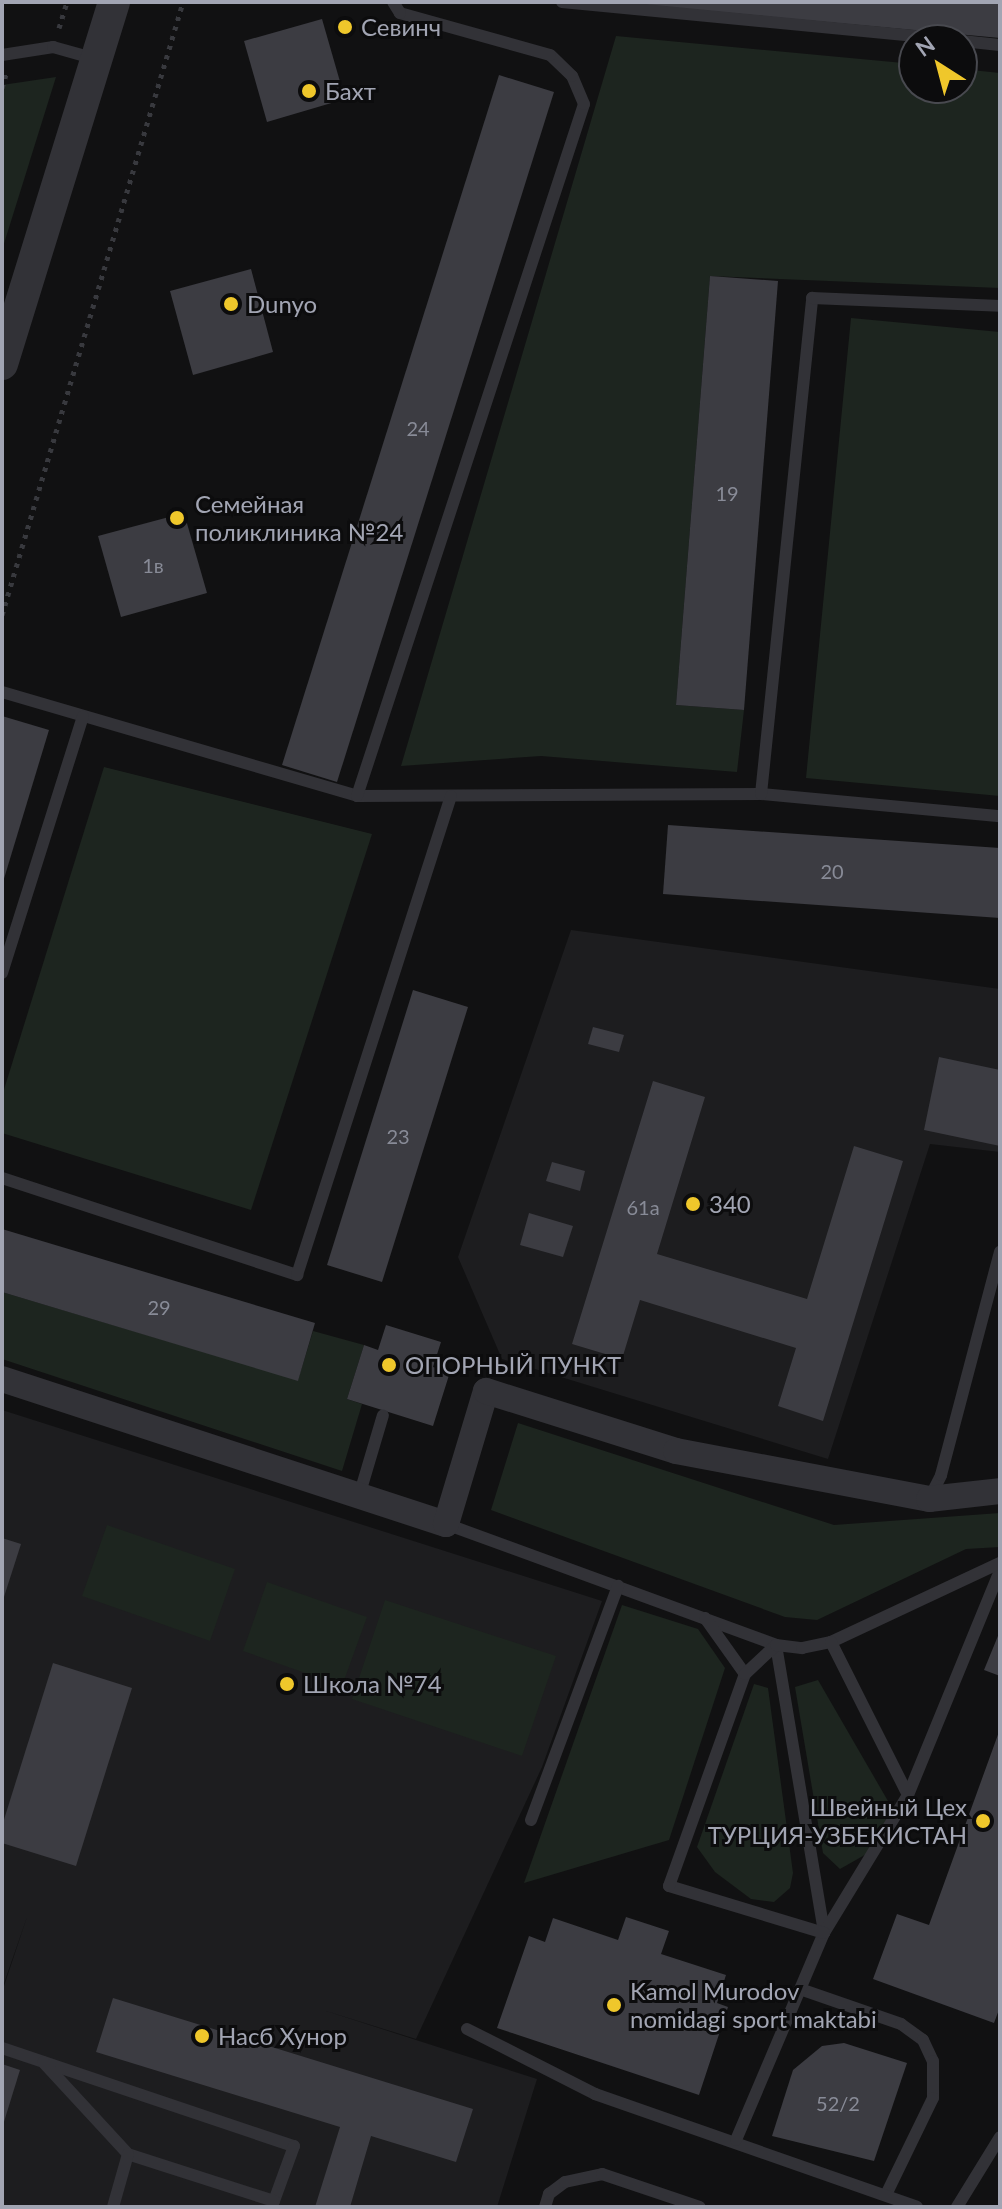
<!DOCTYPE html>
<meta charset="utf-8">
<style>
body{margin:0}
#map{position:relative;width:1002px;height:2209px;overflow:hidden;background:#111112;font-family:Lato,sans-serif}
div>[style]{position:absolute}
.built>*{inset:0;background:#1d1d1f}
.green>*{inset:0;background:#1d251f}
.building>*{inset:0;background:#3c3c42}
.path>*{height:5px;margin-top:-2.5px;transform-origin:0;background:repeating-linear-gradient(90deg,#38393e 0 4px,transparent 0 10px)}
.service>*{height:12px;margin:-6px;padding:0 6px;transform-origin:6px;border-radius:6px;background:#323237}
.minor>*{height:26px;margin:-13px;padding:0 13px;transform-origin:13px;border-radius:13px;background:#323237}
.tertiary>*{height:32px;margin:-16px;padding:0 16px;transform-origin:16px;border-radius:16px;background:#323237}
.dots>*{width:22px;height:22px;translate:-50% -50%;box-sizing:border-box;border:4px solid #0c0c0d;border-radius:50%}
span{translate:-50% -50%;white-space:nowrap;text-align:center;line-height:1.15;-webkit-text-stroke:6px #0c0c0d;paint-order:stroke}
.number-label{font-size:20px;color:#888b97}
.number-label span{-webkit-text-stroke-width:0}
.poi-label{font-size:24px;color:#a2a5b3}
.left{translate:0 -50%;text-align:left}
.right{translate:-100% -50%;text-align:right}
.frame{position:absolute;inset:0;border:4px solid #a2a5b3;pointer-events:none}
.north{position:absolute;left:898px;top:24px;width:80px;height:80px;box-sizing:border-box;background:#0c0c0d;border:2px solid #48494f;border-radius:50%;rotate:324deg;font-size:22px;font-weight:700;line-height:32px;text-align:center;color:#a2a5b3}
.north::after{content:'';display:block;margin:auto;width:28px;height:36px;background:#efc72b;clip-path:polygon(50% 0,100% 100%,50% 72%,0 100%)}
</style>
<div id="map">
<div class="built">
<div style="clip-path:polygon(571px 930px,1000px 989px,1000px 1152px,930px 1144px,828px 1459px,502px 1359px,458px 1257px)"></div>
<div style="clip-path:polygon(2px 1410px,602px 1601px,542px 1767px,416px 2039px,323px 2010px,537px 2079px,497px 2207px,2px 2207px,2px 1992px,27px 1917px,2px 1989px)"></div>
</div>
<div class="green">
<div style="clip-path:polygon(616px 36px,914px 64px,914px 88px,962px 88px,962px 69px,1000px 73px,1000px 288px,710px 276px,676px 705px,744px 710px,737px 772px,541px 756px,401px 766px)"></div>
<div style="clip-path:polygon(56px 77px,2px 250px,2px 85px)"></div>
<div style="clip-path:polygon(851px 318px,1000px 332px,1000px 796px,806px 778px)"></div>
<div style="clip-path:polygon(104px 767px,372px 834px,251px 1210px,2px 1133px,2px 1096px)"></div>
<div style="clip-path:polygon(2px 1292px,298px 1380px,313px 1331px,364px 1345px,347px 1399px,362px 1404px,342px 1471px,2px 1359px)"></div>
<div style="clip-path:polygon(518px 1423px,834px 1525px,1000px 1513px,1000px 1547px,966px 1549px,817px 1620px,785px 1617px,491px 1510px)"></div>
<div style="clip-path:polygon(107px 1525px,235px 1569px,210px 1641px,82px 1596px)"></div>
<div style="clip-path:polygon(267px 1582px,367px 1617px,342px 1686px,243px 1651px)"></div>
<div style="clip-path:polygon(385px 1600px,556px 1656px,522px 1756px,352px 1699px)"></div>
<div style="clip-path:polygon(622px 1605px,698px 1629px,725px 1668px,669px 1840px,524px 1883px)"></div>
<div style="clip-path:polygon(818px 1680px,892px 1808px,877px 1848px,840px 1869px,823px 1853px,795px 1687px)"></div>
<div style="clip-path:polygon(754px 1684px,768px 1688px,793px 1873px,790px 1888px,774px 1902px,751px 1899px,715px 1872px,697px 1847px)"></div>
</div>
<div class="building">
<div style="clip-path:polygon(634px 2px,1000px 2px,1000px 38px,634px 4px)"></div>
<div style="clip-path:polygon(322px 19px,345px 99px,267px 122px,244px 41px)"></div>
<div style="clip-path:polygon(499px 75px,554px 92px,337px 782px,282px 765px)"></div>
<div style="clip-path:polygon(251px 269px,273px 352px,193px 375px,170px 291px)"></div>
<div style="clip-path:polygon(710px 276px,778px 281px,744px 710px,676px 705px)"></div>
<div style="clip-path:polygon(184px 513px,207px 593px,121px 617px,98px 536px)"></div>
<div style="clip-path:polygon(2px 716px,49px 730px,3px 882px,2px 882px)"></div>
<div style="clip-path:polygon(668px 825px,1000px 848px,1000px 918px,663px 894px)"></div>
<div style="clip-path:polygon(413px 990px,468px 1007px,382px 1282px,327px 1265px)"></div>
<div style="clip-path:polygon(593px 1027px,624px 1035px,619px 1052px,588px 1044px)"></div>
<div style="clip-path:polygon(939px 1057px,1000px 1070px,1000px 1146px,924px 1130px)"></div>
<div style="clip-path:polygon(653px 1081px,705px 1097px,657px 1254px,807px 1299px,854px 1146px,903px 1161px,823px 1421px,778px 1406px,796px 1348px,640px 1300px,622px 1359px,572px 1344px)"></div>
<div style="clip-path:polygon(552px 1162px,585px 1171px,580px 1191px,546px 1181px)"></div>
<div style="clip-path:polygon(529px 1213px,573px 1226px,563px 1257px,520px 1245px)"></div>
<div style="clip-path:polygon(2px 1229px,315px 1323px,298px 1381px,2px 1292px)"></div>
<div style="clip-path:polygon(386px 1325px,441px 1342px,433px 1367px,450px 1372px,433px 1426px,347px 1399px,364px 1345px,378px 1350px)"></div>
<div style="clip-path:polygon(2px 1538px,21px 1544px,3px 1600px,2px 1600px)"></div>
<div style="clip-path:polygon(1000px 1631px,1000px 1676px,984px 1670px)"></div>
<div style="clip-path:polygon(53px 1663px,132px 1688px,76px 1866px,2px 1843px,2px 1826px)"></div>
<div style="clip-path:polygon(1000px 1729px,1000px 2007px,994px 2023px,873px 1979px,897px 1914px,929px 1925px)"></div>
<div style="clip-path:polygon(626px 1917px,669px 1931px,661px 1954px,726px 1975px,717px 2003px,728px 2007px,699px 2095px,497px 2028px,529px 1936px,545px 1942px,553px 1918px,618px 1940px)"></div>
<div style="clip-path:polygon(113px 1998px,473px 2109px,456px 2162px,371px 2136px,350px 2207px,315px 2207px,340px 2127px,96px 2052px)"></div>
<div style="clip-path:polygon(844px 2043px,907px 2063px,874px 2161px,772px 2136px,793px 2070px,822px 2046px)"></div>
<div style="clip-path:polygon(2px 2064px,20px 2070px,3px 2125px,2px 2124px)"></div>
</div>
<div class="path">
<div style="left:59px;top:28px;width:27px;rotate:-73deg"></div>
<div style="left:2px;top:88px;width:15px;rotate:-74deg"></div>
<div style="left:2px;top:615px;width:639px;rotate:-73.55deg"></div>
</div>
<div class="service">
<div style="left:562px;top:2px;width:394px;rotate:5.5deg"></div>
<div style="left:962px;top:41px;width:38px;rotate:6deg"></div>
<div style="left:2px;top:55px;width:52px;rotate:-8.9deg"></div>
<div style="left:53px;top:47px;width:45px;rotate:15.6deg"></div>
<div style="left:2px;top:692px;width:370px;rotate:16.3deg"></div>
<div style="left:357px;top:796px;width:404px;rotate:-0.3deg"></div>
<div style="left:761px;top:794px;width:240px;rotate:5.3deg"></div>
<div style="left:761px;top:794px;width:499px;rotate:-84.1deg"></div>
<div style="left:812px;top:298px;width:188px;rotate:2.4deg"></div>
<div style="left:357px;top:796px;width:728px;rotate:-71.84deg"></div>
<div style="left:584px;top:104px;width:30px;rotate:-113deg"></div>
<div style="left:572px;top:76px;width:30px;rotate:-136deg"></div>
<div style="left:550px;top:55px;width:156px;rotate:-164.4deg"></div>
<div style="left:400px;top:13px;width:13px;rotate:-122deg"></div>
<div style="left:2px;top:973px;width:269px;rotate:-72.5deg"></div>
<div style="left:2px;top:1178px;width:311px;rotate:18.2deg"></div>
<div style="left:297px;top:1275px;width:503px;rotate:-72.18deg"></div>
<div style="left:359px;top:1496px;width:84px;rotate:-73.5deg"></div>
<div style="left:929px;top:1499px;width:27px;rotate:-63deg"></div>
<div style="left:941px;top:1475px;width:231px;rotate:-75.2deg"></div>
<div style="left:446px;top:1524px;width:351px;rotate:20.1deg"></div>
<div style="left:776px;top:1645px;width:292px;rotate:80.5deg"></div>
<div style="left:824px;top:1933px;width:162px;rotate:-58.7deg"></div>
<div style="left:908px;top:1795px;width:242px;rotate:-67.7deg"></div>
<div style="left:705px;top:1618px;width:69px;rotate:54.5deg"></div>
<div style="left:831px;top:1642px;width:187px;rotate:-25.1deg"></div>
<div style="left:531px;top:1820px;width:250px;rotate:-69.6deg"></div>
<div style="left:800px;top:1989px;width:107px;rotate:19.1deg"></div>
<div style="left:901px;top:2024px;width:27px;rotate:36deg"></div>
<div style="left:923px;top:2040px;width:23px;rotate:65deg"></div>
<div style="left:933px;top:2061px;width:37px;rotate:90deg"></div>
<div style="left:933px;top:2098px;width:108px;rotate:115.9deg"></div>
<div style="left:467px;top:2029px;width:144px;rotate:26.9deg"></div>
<div style="left:595px;top:2094px;width:341px;rotate:19.3deg"></div>
<div style="left:2px;top:2048px;width:308px;rotate:18.6deg"></div>
<div style="left:294px;top:2146px;width:59px;rotate:110deg"></div>
<div style="left:274px;top:2201px;width:153px;rotate:-162.2deg"></div>
<div style="left:128px;top:2154px;width:125px;rotate:-132.7deg"></div>
<div style="left:736px;top:2140px;width:225px;rotate:-67deg"></div>
<div style="left:824px;top:1933px;width:162px;rotate:-163.1deg"></div>
<div style="left:669px;top:1886px;width:225px;rotate:-70.3deg"></div>
<div style="left:745px;top:1674px;width:42px;rotate:-43.1deg"></div>
<div style="left:776px;top:1645px;width:26px;rotate:7deg"></div>
<div style="left:802px;top:1648px;width:30px;rotate:-12deg"></div>
<div style="left:831px;top:1642px;width:171px;rotate:63.3deg"></div>
<div style="left:113px;top:2207px;width:55px;rotate:-74.2deg"></div>
<div style="left:545px;top:2207px;width:14px;rotate:-73deg"></div>
<div style="left:549px;top:2194px;width:20px;rotate:-37deg"></div>
<div style="left:565px;top:2182px;width:38px;rotate:-12deg"></div>
<div style="left:602px;top:2174px;width:103px;rotate:18.6deg"></div>
<div style="left:957px;top:2207px;width:82px;rotate:-58.4deg"></div>
</div>
<div class="minor">
<div style="left:2px;top:1379px;width:467px;rotate:18.1deg"></div>
<div style="left:446px;top:1524px;width:139px;rotate:-73.3deg"></div>
<div style="left:486px;top:1391px;width:199px;rotate:17.5deg"></div>
<div style="left:676px;top:1451px;width:258px;rotate:10.7deg"></div>
<div style="left:929px;top:1499px;width:71px;rotate:-6.4deg"></div>
</div>
<div class="tertiary">
<div style="left:2px;top:364px;width:379px;rotate:-72.8deg"></div>
</div>
<div class="dots">
<div style="left:345px;top:27px;background:#efc72b"></div>
<div style="left:309px;top:91px;background:#efc72b"></div>
<div style="left:231px;top:304px;background:#efc72b"></div>
<div style="left:177px;top:518px;background:#efc72b"></div>
<div style="left:693px;top:1204px;background:#efc72b"></div>
<div style="left:389px;top:1365px;background:#efc72b"></div>
<div style="left:287px;top:1684px;background:#efc72b"></div>
<div style="left:983px;top:1821px;background:#efc72b"></div>
<div style="left:614px;top:2005px;background:#efc72b"></div>
<div style="left:202px;top:2036px;background:#efc72b"></div>
</div>
<div class="number-label">
<span style="left:418px;top:428px">24</span>
<span style="left:727px;top:493px">19</span>
<span style="left:153px;top:565px">1в</span>
<span style="left:832px;top:871px">20</span>
<span style="left:398px;top:1136px">23</span>
<span style="left:643px;top:1207px">61а</span>
<span style="left:159px;top:1307px">29</span>
<span style="left:838px;top:2103px">52/2</span>
</div>
<div class="poi-label">
<span class="left" style="left:361px;top:27px">Севинч</span>
<span class="left" style="left:325px;top:91px">Бахт</span>
<span class="left" style="left:247px;top:304px">Dunyo</span>
<span class="left" style="left:195px;top:518px">Семейная<br>поликлиника №24</span>
<span class="left" style="left:709px;top:1204px">340</span>
<span class="left" style="left:405px;top:1365px">ОПОРНЫЙ ПУНКТ</span>
<span class="left" style="left:303px;top:1684px">Школа №74</span>
<span class="right" style="left:967px;top:1821px">Швейный Цех<br>ТУРЦИЯ-УЗБЕКИСТАН</span>
<span class="left" style="left:630px;top:2005px">Kamol Murodov<br>nomidagi sport maktabi</span>
<span class="left" style="left:218px;top:2036px">Насб Хунор</span>
</div>
<div class="frame"></div>
<div class="north">N</div>
</div>
